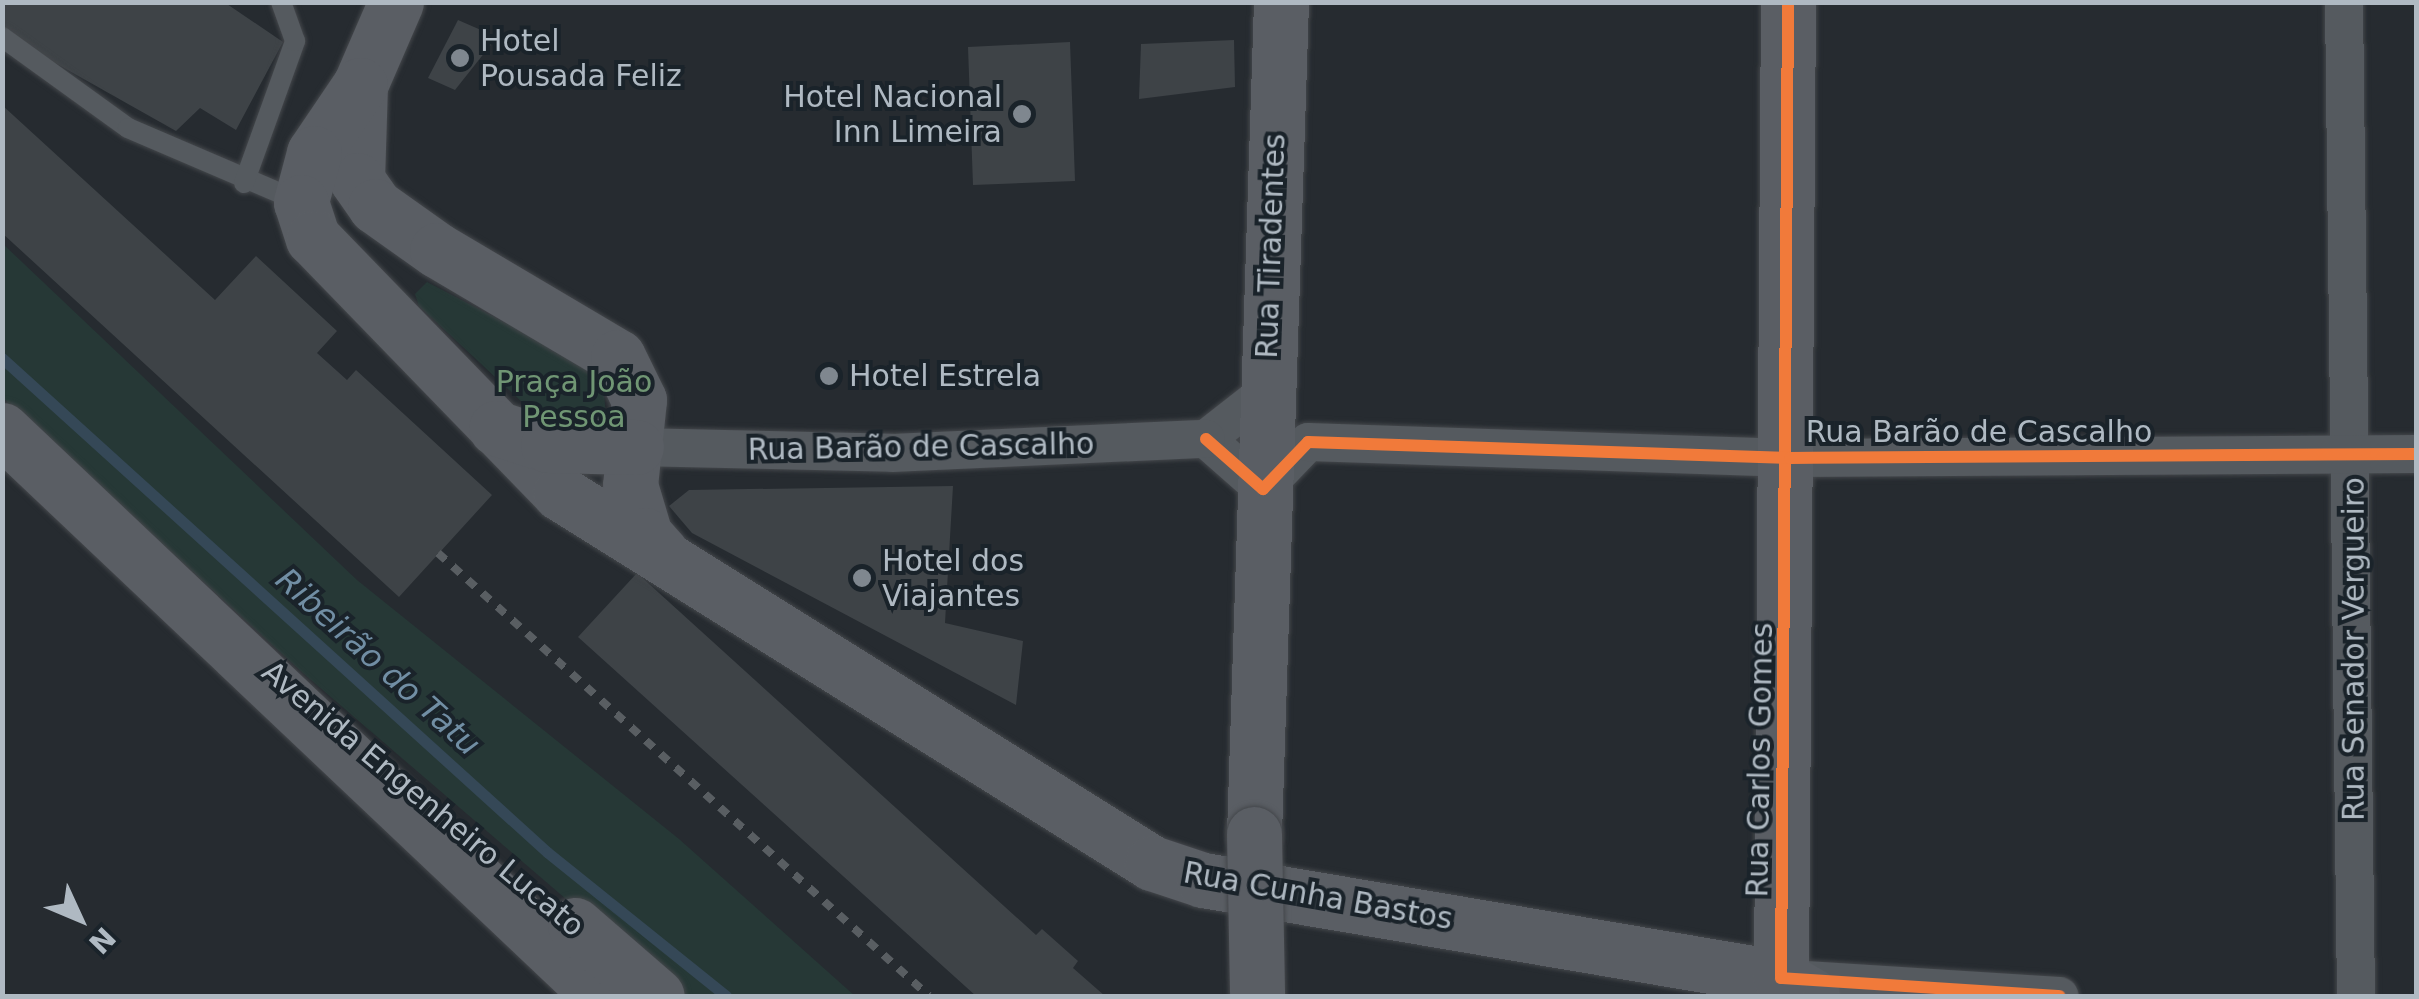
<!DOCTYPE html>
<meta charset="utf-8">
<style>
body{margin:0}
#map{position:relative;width:2419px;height:999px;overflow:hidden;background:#262b30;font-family:"DejaVu Sans",sans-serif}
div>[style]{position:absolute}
.green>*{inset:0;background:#263836}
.stream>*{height:11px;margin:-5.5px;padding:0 5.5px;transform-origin:5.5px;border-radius:5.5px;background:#354857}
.building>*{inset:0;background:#3e4347}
.roads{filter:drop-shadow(0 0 2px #44474b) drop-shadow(0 0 2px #44474b)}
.lane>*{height:20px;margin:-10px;padding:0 10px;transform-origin:10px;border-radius:10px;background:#555a5f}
.street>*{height:38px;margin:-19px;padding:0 19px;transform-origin:19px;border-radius:19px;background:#555a5f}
.secondary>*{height:55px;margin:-27.5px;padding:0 27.5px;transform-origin:27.5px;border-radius:27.5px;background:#5a5e64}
.rail>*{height:8px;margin-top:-4px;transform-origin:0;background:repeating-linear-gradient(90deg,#595e62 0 10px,transparent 0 20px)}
.bridges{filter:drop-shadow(0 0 2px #44474b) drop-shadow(0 0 2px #44474b)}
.secondary-bridge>*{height:55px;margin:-27.5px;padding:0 27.5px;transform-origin:27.5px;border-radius:27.5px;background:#5a5e64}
.cycleway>*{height:12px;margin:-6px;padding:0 6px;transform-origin:6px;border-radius:6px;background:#f17a3a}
.dots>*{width:28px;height:28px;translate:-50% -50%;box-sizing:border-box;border:5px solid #1a232a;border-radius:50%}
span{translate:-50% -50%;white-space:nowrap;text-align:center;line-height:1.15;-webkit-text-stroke:8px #1a232a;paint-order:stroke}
.poi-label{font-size:30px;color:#afb9c2}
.left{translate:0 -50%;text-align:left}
.right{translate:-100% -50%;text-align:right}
.street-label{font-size:30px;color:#afb9c2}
.park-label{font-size:30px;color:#709674}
.water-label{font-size:32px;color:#718ea4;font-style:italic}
.frame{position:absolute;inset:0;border:5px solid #afb9c2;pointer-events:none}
.north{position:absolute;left:30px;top:869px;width:100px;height:100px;-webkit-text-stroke:8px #1a232a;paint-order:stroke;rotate:134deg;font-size:28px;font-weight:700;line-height:40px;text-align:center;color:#afb9c2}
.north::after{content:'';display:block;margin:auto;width:35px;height:45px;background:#afb9c2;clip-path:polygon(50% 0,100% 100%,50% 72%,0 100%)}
</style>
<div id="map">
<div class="green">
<div style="clip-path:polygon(2px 243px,357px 580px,679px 839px,855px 996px,679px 996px,304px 674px,3px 398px)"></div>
<div style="clip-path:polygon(427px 282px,602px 373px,607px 426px,555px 433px,419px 306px,415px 294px)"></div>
</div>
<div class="stream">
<div style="left:2px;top:358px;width:736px;rotate:42.19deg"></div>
<div style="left:547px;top:852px;width:230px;rotate:38.8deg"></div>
</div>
<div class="building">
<div style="clip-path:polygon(2px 2px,224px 2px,283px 42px,236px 130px,200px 108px,176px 131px,2px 33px)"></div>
<div style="clip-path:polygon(458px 20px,497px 37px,455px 90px,428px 78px)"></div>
<div style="clip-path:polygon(1234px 40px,1235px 87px,1139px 99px,1141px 44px)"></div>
<div style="clip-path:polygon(1070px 42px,1075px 181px,973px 185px,968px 47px)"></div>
<div style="clip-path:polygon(2px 105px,215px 300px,256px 256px,337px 331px,317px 353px,347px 380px,356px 370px,492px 495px,399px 597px,2px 233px)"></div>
<div style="clip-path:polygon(953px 486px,945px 623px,1023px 641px,1016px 705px,692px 533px,669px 506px,689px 490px)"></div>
<div style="clip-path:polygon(637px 573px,1036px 935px,1042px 929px,1078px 961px,1073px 968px,1105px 996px,976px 996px,578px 637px)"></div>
</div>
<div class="roads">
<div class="lane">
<div style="left:2px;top:37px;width:155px;rotate:35.8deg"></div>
<div style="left:128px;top:128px;width:188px;rotate:23.2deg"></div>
<div style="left:244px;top:183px;width:151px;rotate:-70.2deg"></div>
<div style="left:295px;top:41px;width:41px;rotate:-109.7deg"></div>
</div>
<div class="street">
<div style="left:2344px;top:2px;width:994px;rotate:89.31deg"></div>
<div style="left:1206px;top:439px;width:76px;rotate:41.3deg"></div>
<div style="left:1263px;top:489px;width:65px;rotate:-46.2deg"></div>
<div style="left:1308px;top:442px;width:482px;rotate:1.9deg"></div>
<div style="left:1790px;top:458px;width:626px;rotate:-0.37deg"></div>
<div style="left:1206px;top:439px;width:76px;rotate:-38.1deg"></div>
<div style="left:636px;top:447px;width:256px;rotate:1.3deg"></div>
<div style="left:892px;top:453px;width:314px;rotate:-2.6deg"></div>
<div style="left:1789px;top:979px;width:271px;rotate:3.6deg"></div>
</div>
<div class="secondary">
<div style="left:396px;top:2px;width:90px;rotate:113.4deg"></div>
<div style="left:360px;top:85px;width:95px;rotate:91.8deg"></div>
<div style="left:357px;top:180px;width:32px;rotate:55deg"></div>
<div style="left:375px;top:206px;width:76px;rotate:35.4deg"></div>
<div style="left:437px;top:250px;width:210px;rotate:30.6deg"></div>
<div style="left:618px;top:357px;width:48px;rotate:64deg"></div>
<div style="left:639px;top:400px;width:85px;rotate:96deg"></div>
<div style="left:630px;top:485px;width:52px;rotate:73.3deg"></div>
<div style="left:645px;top:535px;width:25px;rotate:48deg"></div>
<div style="left:360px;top:85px;width:82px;rotate:124.1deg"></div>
<div style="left:314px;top:153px;width:51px;rotate:104.9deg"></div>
<div style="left:301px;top:202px;width:38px;rotate:72deg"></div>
<div style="left:313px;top:238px;width:355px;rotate:45.9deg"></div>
<div style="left:560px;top:493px;width:698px;rotate:32.01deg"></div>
<div style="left:1152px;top:863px;width:54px;rotate:18.4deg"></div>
<div style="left:1203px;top:880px;width:586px;rotate:9.62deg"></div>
<div style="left:1781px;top:978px;width:36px;rotate:30deg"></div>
<div style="left:496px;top:428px;width:55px;rotate:18.1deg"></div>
<div style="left:548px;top:445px;width:88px;rotate:1.3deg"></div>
<div style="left:2px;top:430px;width:823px;rotate:43.43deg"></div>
<div style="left:1254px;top:834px;width:832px;rotate:-88.14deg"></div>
<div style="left:575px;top:925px;width:108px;rotate:40.9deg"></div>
<div style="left:1781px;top:978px;width:976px;rotate:-89.59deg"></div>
</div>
</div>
<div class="rail">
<div style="left:438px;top:553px;width:661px;rotate:42.06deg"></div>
</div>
<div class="bridges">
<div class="secondary-bridge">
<div style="left:1254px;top:834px;width:162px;rotate:88.9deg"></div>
</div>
</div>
<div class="cycleway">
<div style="left:1788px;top:2px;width:976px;rotate:90.41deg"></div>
<div style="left:1781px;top:978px;width:279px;rotate:3.7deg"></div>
<div style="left:1206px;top:439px;width:76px;rotate:41.3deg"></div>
<div style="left:1263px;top:489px;width:65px;rotate:-46.2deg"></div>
<div style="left:1308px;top:442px;width:482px;rotate:1.9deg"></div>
<div style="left:1790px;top:458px;width:626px;rotate:-0.37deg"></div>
</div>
<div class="dots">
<div style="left:460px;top:58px;background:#7f878f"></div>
<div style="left:1022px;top:114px;background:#7f878f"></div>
<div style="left:829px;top:376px;background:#7f878f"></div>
<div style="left:862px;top:578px;background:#7f878f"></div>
</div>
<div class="poi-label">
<span class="left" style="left:480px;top:58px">Hotel<br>Pousada Feliz</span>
<span class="right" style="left:1002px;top:114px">Hotel Nacional<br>Inn Limeira</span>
<span class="left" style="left:849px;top:376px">Hotel Estrela</span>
<span class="left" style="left:882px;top:578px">Hotel dos<br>Viajantes</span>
</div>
<div class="street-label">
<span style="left:1271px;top:246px;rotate:-88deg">Rua Tiradentes</span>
<span style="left:1979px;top:432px">Rua Barão de Cascalho</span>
<span style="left:921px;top:447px;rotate:-1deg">Rua Barão de Cascalho</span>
<span style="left:2354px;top:649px;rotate:-90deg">Rua Senador Vergueiro</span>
<span style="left:1760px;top:760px;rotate:-89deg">Rua Carlos Gomes</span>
<span style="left:423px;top:799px;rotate:40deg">Avenida Engenheiro Lucato</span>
<span style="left:1318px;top:896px;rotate:10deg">Rua Cunha Bastos</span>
</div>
<div class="park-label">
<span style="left:574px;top:399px">Praça João<br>Pessoa</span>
</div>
<div class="water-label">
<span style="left:378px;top:662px;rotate:42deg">Ribeirão do Tatu</span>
</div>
<div class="frame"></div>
<div class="north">N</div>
</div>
